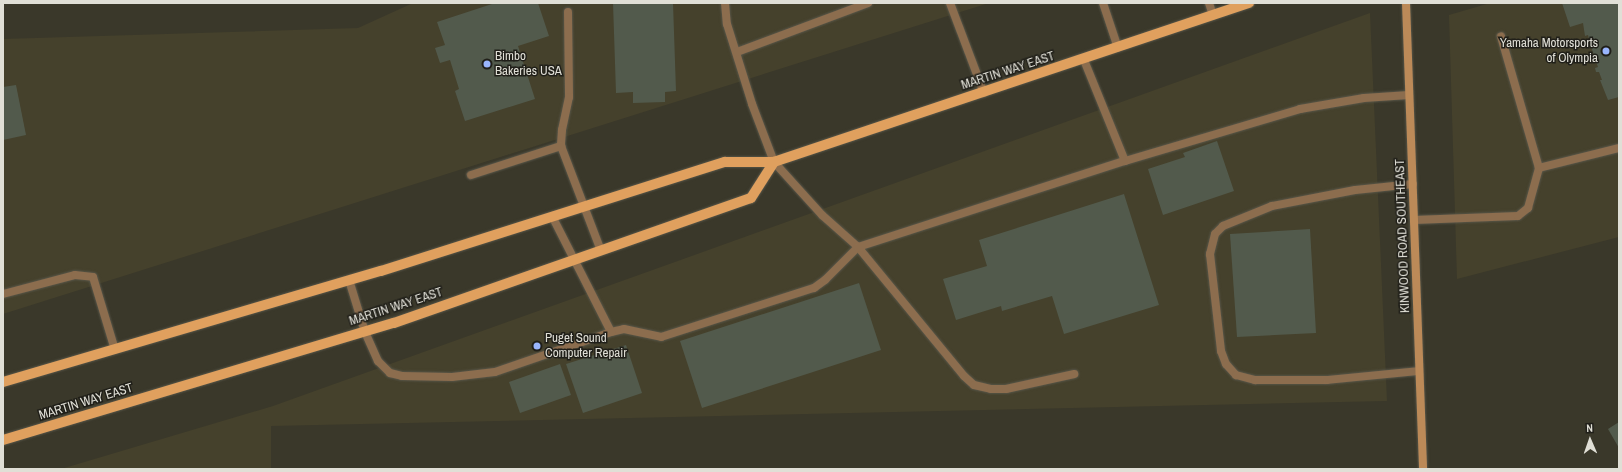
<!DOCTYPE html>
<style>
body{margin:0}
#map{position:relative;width:1622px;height:472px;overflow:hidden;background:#3a382a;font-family:"Archivo Narrow",sans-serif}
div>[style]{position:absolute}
.built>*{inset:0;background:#45412c}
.building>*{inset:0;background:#525a4c}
.roads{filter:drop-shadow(0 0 1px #585649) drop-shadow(0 0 1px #585649)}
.lane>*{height:8px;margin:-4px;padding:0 4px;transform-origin:4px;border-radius:4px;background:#8c6d4e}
.secondary>*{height:8px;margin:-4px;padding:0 4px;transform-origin:4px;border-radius:4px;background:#bc8a58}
.primary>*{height:10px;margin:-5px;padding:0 5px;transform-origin:5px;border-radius:5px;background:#e0a05e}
.dots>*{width:11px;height:11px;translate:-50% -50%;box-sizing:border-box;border:2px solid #201f19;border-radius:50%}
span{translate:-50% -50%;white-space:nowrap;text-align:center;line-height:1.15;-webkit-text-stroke:3px #201f19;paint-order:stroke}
.poi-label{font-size:13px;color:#e0dfd6}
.right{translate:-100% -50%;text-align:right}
.left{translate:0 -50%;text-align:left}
.street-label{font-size:13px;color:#e0dfd6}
.frame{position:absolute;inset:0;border:4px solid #e0dfd6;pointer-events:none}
.north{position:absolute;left:1570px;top:420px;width:40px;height:40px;-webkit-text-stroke:3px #201f19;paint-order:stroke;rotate:358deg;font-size:11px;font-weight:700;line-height:16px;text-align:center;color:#e0dfd6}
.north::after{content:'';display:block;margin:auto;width:14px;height:18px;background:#e0dfd6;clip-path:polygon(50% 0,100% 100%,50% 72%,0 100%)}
</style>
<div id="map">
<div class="built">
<div style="clip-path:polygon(413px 3px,989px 3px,3px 314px,3px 39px,358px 28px)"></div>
<div style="clip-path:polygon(1490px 3px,1619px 3px,1619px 237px,1457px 279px,1449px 15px)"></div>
<div style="clip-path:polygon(1370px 13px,1387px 401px,271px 426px,271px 469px,61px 469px,273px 406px)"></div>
</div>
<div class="building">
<div style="clip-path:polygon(495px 3px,538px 3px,549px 36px,518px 46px,535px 99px,465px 121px,455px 91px,459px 89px,450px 60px,440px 63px,435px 48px,445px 45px,437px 22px)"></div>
<div style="clip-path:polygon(613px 3px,673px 3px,676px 91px,665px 92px,665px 102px,633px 103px,633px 92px,616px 93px)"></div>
<div style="clip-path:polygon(1562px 3px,1619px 3px,1619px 97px,1608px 100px,1600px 80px,1602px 80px,1599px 72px,1596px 72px,1595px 68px,1598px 67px,1595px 59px,1592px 60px,1591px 56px,1594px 55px,1591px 47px,1588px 48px,1587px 44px,1590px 43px,1588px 35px,1585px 36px,1583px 23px,1570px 27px)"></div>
<div style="clip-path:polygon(16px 85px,26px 135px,3px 140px,3px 87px)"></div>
<div style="clip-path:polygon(1217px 141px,1234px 191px,1163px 215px,1148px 169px,1185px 157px,1183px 153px)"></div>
<div style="clip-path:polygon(1124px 194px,1159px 305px,1064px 334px,1052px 296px,1002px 311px,1001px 306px,956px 320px,943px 279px,987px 266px,979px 240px)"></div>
<div style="clip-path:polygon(1310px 229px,1316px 333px,1237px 337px,1230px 234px)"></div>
<div style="clip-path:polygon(859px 283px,881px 350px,702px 408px,680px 341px)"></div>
<div style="clip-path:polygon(626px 345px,642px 393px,583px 413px,566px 364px)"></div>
<div style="clip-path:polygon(560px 364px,571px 395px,520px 413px,509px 382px)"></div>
<div style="clip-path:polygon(1619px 422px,1619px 448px,1608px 429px)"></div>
</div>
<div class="roads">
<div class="lane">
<div style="left:725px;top:3px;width:21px;rotate:85deg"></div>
<div style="left:727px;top:24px;width:84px;rotate:72.6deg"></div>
<div style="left:752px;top:104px;width:62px;rotate:69.2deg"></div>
<div style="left:774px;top:162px;width:72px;rotate:47.8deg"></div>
<div style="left:822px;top:215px;width:48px;rotate:41.6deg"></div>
<div style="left:858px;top:247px;width:167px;rotate:50.6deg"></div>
<div style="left:964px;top:376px;width:13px;rotate:42deg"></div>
<div style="left:974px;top:385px;width:17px;rotate:13deg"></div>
<div style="left:991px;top:389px;width:15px"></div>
<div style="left:1006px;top:389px;width:70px;rotate:-12.4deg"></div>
<div style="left:950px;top:3px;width:96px;rotate:69.3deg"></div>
<div style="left:1103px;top:3px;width:47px;rotate:71.6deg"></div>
<div style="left:1209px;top:3px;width:13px;rotate:72deg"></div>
<div style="left:568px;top:12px;width:85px;rotate:89.3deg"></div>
<div style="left:569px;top:97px;width:34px;rotate:102deg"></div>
<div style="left:562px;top:130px;width:16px;rotate:94deg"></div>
<div style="left:561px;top:146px;width:112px;rotate:69.1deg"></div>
<div style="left:737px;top:52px;width:140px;rotate:-20.5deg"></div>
<div style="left:1084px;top:60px;width:109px;rotate:67.9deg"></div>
<div style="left:1125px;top:161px;width:183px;rotate:-16.5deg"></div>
<div style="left:1300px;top:109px;width:65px;rotate:-9.8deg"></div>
<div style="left:1364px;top:98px;width:45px;rotate:-3.8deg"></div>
<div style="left:1539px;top:168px;width:82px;rotate:-14deg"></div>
<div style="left:471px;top:175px;width:95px;rotate:-17.9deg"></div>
<div style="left:1413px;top:184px;width:58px;rotate:174.1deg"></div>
<div style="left:1355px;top:190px;width:85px;rotate:169.1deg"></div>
<div style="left:1272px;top:206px;width:53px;rotate:157.8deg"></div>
<div style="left:1223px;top:226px;width:11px;rotate:135deg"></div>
<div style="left:1215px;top:234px;width:21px;rotate:104deg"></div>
<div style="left:1210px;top:254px;width:98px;rotate:83.5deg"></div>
<div style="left:1221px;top:351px;width:14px;rotate:69deg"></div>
<div style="left:1226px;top:364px;width:15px;rotate:48deg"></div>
<div style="left:1236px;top:375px;width:20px;rotate:15deg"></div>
<div style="left:1255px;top:380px;width:72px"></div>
<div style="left:1327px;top:380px;width:92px;rotate:-5.6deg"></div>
<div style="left:552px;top:216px;width:130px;rotate:63deg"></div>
<div style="left:611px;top:332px;width:13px;rotate:-13deg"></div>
<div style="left:624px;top:329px;width:38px;rotate:12deg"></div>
<div style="left:661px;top:337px;width:161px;rotate:-17.8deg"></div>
<div style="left:814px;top:288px;width:14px;rotate:-36deg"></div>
<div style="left:825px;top:280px;width:47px;rotate:-45deg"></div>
<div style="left:858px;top:247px;width:281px;rotate:-17.9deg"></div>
<div style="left:1414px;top:220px;width:104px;rotate:-2.2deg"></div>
<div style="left:1518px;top:216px;width:13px;rotate:-39deg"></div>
<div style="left:1528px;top:208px;width:41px;rotate:-74.6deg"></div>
<div style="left:1539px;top:168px;width:137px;rotate:-106.1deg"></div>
<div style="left:349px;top:280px;width:54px;rotate:72.9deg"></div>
<div style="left:365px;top:332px;width:32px;rotate:66deg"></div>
<div style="left:378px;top:361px;width:17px;rotate:45deg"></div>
<div style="left:390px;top:373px;width:12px;rotate:14deg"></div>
<div style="left:402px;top:376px;width:50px;rotate:1.1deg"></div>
<div style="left:452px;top:377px;width:43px;rotate:-6.6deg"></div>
<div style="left:495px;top:372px;width:123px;rotate:-19deg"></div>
<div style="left:3px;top:294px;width:74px;rotate:-14.8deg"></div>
<div style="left:75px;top:275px;width:18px;rotate:6deg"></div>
<div style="left:93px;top:277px;width:76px;rotate:73.2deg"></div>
</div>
<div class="secondary">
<div style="left:1406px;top:3px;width:466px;rotate:87.9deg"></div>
</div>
<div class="primary">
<div style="left:3px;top:382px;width:394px;rotate:-16.4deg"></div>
<div style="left:381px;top:271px;width:361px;rotate:-17.6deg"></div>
<div style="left:725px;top:162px;width:49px"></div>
<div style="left:774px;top:162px;width:501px;rotate:-18.51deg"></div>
<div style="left:3px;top:440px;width:408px;rotate:-16.7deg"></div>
<div style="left:394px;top:323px;width:378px;rotate:-19.3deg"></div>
<div style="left:751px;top:198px;width:43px;rotate:-57.4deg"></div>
</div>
</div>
<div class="dots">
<div style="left:1606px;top:51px;background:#99b5fd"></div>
<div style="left:487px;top:64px;background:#99b5fd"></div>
<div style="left:537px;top:346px;background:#99b5fd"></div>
</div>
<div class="poi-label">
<span class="right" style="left:1598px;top:51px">Yamaha Motorsports<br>of Olympia</span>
<span class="left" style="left:495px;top:64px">Bimbo<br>Bakeries USA</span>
<span class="left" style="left:545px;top:346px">Puget Sound<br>Computer Repair</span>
</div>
<div class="street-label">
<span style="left:1008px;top:71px;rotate:-18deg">MARTIN WAY EAST</span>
<span style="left:1403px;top:236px;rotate:-92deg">KINWOOD ROAD SOUTHEAST</span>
<span style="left:396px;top:307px;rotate:-18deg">MARTIN WAY EAST</span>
<span style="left:86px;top:402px;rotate:-17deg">MARTIN WAY EAST</span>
</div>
<div class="frame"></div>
<div class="north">N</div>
</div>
